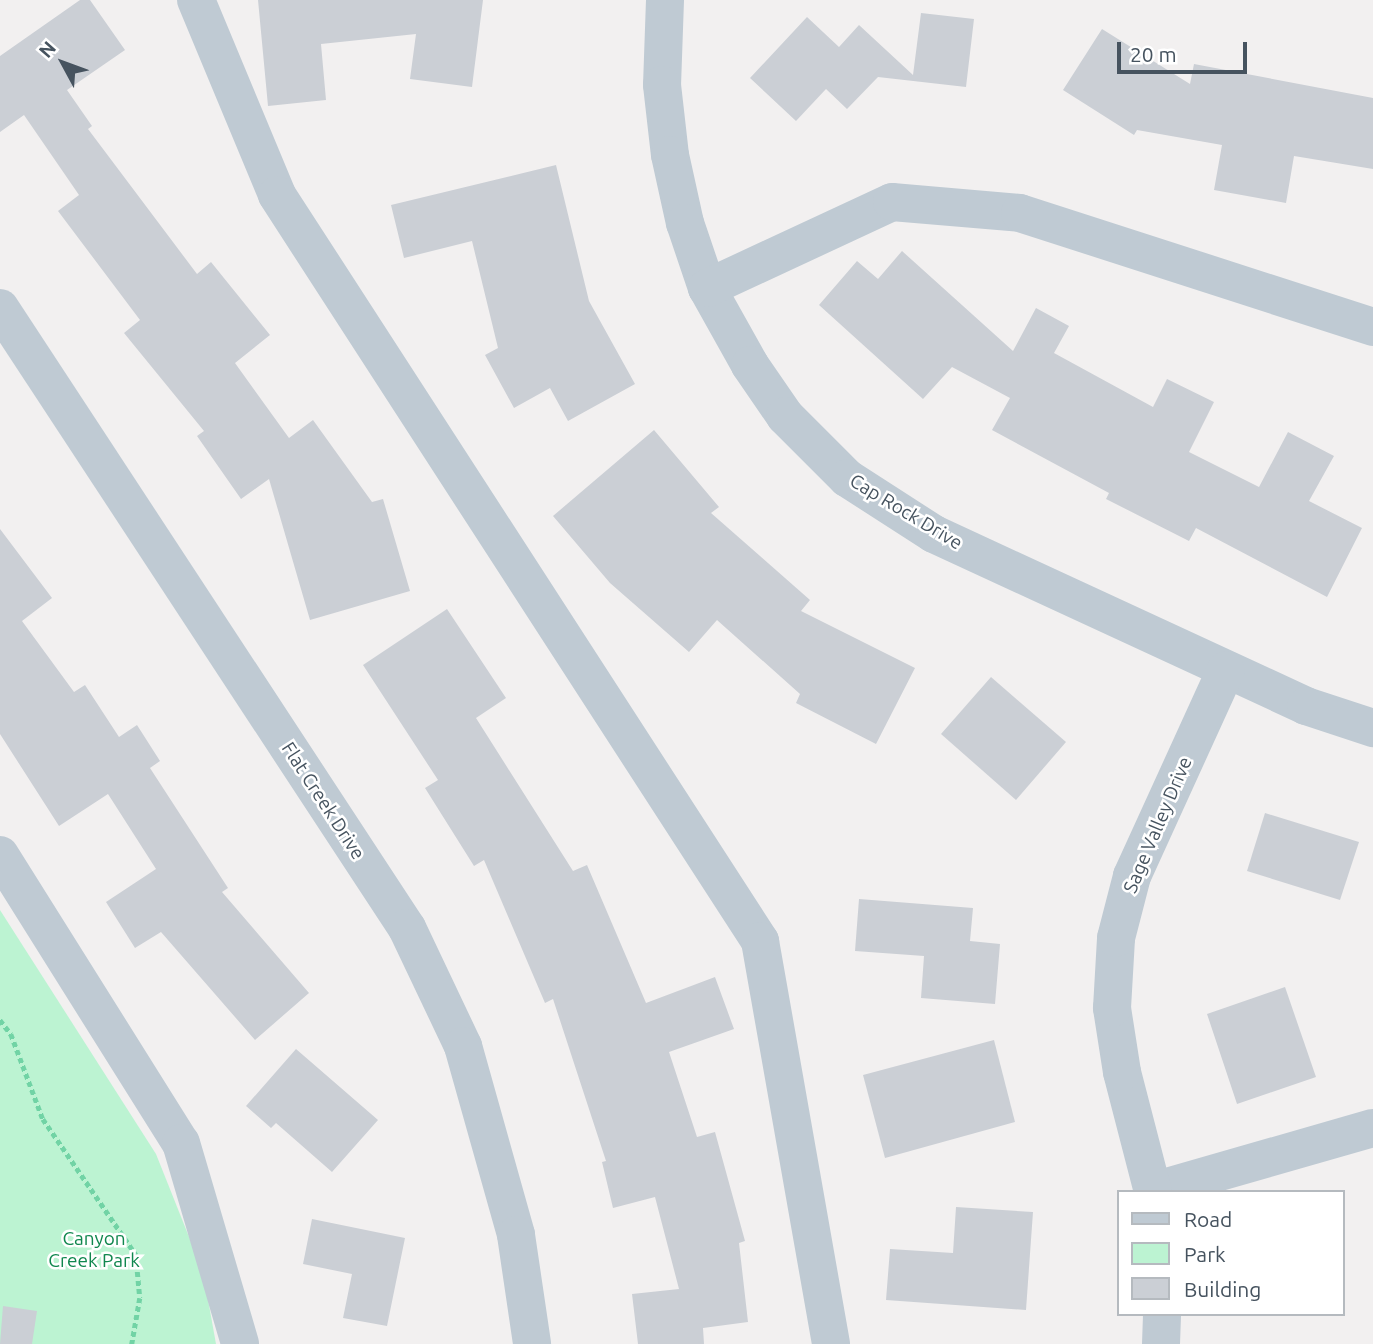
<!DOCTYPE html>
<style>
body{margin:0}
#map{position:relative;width:1373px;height:1344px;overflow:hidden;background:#f2f0f0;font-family:Ubuntu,sans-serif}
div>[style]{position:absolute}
.green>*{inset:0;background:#bcf3d2}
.building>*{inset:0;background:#cbcfd5}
.path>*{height:4.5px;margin-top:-2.25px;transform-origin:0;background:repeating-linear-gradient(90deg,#71d3a5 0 5px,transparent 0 8.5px)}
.minor>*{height:38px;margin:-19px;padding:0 19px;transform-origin:19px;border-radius:19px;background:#bfcad3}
span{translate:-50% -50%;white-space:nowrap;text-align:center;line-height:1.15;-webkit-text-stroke:5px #fff;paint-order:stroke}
.street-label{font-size:19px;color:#46535f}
.park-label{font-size:19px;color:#10874e}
.legend{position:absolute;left:1117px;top:1190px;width:228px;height:126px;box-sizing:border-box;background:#fff;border:2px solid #b5babf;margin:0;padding:9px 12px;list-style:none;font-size:21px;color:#46535f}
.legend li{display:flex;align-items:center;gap:14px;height:35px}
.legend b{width:35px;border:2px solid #b5babf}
.north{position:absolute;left:28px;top:28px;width:70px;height:70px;-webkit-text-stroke:5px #fff;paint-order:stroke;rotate:311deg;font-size:19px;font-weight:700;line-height:28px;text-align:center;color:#46535f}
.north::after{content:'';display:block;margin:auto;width:24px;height:32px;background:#46535f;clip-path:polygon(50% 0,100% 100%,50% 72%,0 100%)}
.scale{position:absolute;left:1117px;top:42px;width:130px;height:32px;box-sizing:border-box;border:4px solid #46535f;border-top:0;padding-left:9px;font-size:21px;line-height:24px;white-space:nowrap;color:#46535f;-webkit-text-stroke:5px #fff;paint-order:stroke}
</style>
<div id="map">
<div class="green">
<div style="clip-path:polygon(0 910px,156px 1154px,203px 1272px,216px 1344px,0 1344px)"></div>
</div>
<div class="building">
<div style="clip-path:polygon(80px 0,90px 0,125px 50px,67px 90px,92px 126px,88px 129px,197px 274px,211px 262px,270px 335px,235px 363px,289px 438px,313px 420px,372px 502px,383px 499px,410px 591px,310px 620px,269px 479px,241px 499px,197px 436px,204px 431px,124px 333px,140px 320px,58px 211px,79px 195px,24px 115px,0 132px,0 56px)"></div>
<div style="clip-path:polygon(258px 0,483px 0,472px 87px,410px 79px,416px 34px,321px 44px,326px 100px,268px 106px)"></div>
<div style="clip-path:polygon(921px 13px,974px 19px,966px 87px,878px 77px,847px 109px,826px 89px,796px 121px,750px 78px,807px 17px,839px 47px,859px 25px,913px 75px)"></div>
<div style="clip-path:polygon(1102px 29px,1190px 84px,1194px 64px,1373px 98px,1373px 169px,1294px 156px,1286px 203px,1214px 190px,1222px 145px,1137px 130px,1134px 135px,1063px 90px)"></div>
<div style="clip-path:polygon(556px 165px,589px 301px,635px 384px,568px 421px,550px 388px,514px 408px,485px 355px,498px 348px,472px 241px,404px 258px,391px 205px)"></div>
<div style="clip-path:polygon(902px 251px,1013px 351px,1036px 308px,1069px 326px,1054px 353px,1153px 407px,1167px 379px,1214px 402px,1189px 452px,1259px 487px,1288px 432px,1334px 456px,1309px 501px,1362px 528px,1327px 597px,1196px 528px,1189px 541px,1106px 499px,1109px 493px,992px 430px,1010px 398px,952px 367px,923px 399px,819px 305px,857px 261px,878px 279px)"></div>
<div style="clip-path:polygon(654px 430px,719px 507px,711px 513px,810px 600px,801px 611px,915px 668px,876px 744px,796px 703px,800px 694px,717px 620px,689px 652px,610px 583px,553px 516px)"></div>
<div style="clip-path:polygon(0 529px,52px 598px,22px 621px,74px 692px,85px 685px,119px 737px,137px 725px,160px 761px,150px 768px,228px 888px,222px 892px,309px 993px,255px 1040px,161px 932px,135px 948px,106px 902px,156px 869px,108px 794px,59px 826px,0 734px)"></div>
<div style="clip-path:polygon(447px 609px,506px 698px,476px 718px,573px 871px,587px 865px,646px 1003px,715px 977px,734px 1029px,669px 1052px,697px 1137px,715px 1132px,745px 1241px,739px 1243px,748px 1322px,703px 1328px,704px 1344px,638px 1344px,632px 1294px,679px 1289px,655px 1197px,613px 1208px,602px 1162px,606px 1161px,553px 999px,545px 1003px,484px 860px,474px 866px,425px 788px,438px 780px,363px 665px)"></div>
<div style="clip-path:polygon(991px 677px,1066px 742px,1016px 800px,941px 734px)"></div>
<div style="clip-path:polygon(1265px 813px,1359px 842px,1340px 900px,1247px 871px)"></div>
<div style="clip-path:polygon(859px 899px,973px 908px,970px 941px,1000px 944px,995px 1004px,921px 998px,924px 956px,855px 951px)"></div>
<div style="clip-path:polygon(1285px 987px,1316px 1077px,1237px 1104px,1207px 1014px)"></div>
<div style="clip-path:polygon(994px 1040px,1015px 1122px,885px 1158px,863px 1075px)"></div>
<div style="clip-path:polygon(296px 1049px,378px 1120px,332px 1172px,276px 1123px,271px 1128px,246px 1106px)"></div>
<div style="clip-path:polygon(956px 1207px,1033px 1212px,1026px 1310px,886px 1300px,890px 1249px,953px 1253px)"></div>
<div style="clip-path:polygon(312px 1219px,405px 1238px,387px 1326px,343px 1318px,352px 1274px,303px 1264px)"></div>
<div style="clip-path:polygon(3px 1306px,37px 1311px,32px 1344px,0 1344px)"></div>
</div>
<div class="path">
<div style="left:0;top:1020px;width:18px;rotate:52deg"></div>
<div style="left:11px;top:1034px;width:91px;rotate:69.4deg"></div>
<div style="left:43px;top:1119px;width:165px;rotate:55.6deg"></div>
<div style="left:136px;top:1255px;width:43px;rotate:84.7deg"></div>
<div style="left:140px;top:1298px;width:47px;rotate:99.9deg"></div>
</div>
<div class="minor">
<div style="left:196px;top:0;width:211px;rotate:67.4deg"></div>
<div style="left:277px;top:195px;width:889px;rotate:57.08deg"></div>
<div style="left:760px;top:941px;width:409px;rotate:80deg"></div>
<div style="left:665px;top:0;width:85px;rotate:92deg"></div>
<div style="left:662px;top:85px;width:70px;rotate:83.5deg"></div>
<div style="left:670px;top:155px;width:70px;rotate:77.6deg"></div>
<div style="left:685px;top:223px;width:69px;rotate:71.3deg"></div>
<div style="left:707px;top:288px;width:88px;rotate:60.8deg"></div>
<div style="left:750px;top:365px;width:62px;rotate:55.5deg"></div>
<div style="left:785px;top:416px;width:88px;rotate:45deg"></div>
<div style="left:847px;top:478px;width:103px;rotate:32.8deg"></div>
<div style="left:934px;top:534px;width:410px;rotate:24.8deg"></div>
<div style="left:1306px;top:706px;width:71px;rotate:18.2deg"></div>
<div style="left:707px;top:288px;width:204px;rotate:-24.9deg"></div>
<div style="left:892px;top:202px;width:128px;rotate:4.9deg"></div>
<div style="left:1020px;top:213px;width:371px;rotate:17.9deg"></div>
<div style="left:0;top:308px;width:742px;rotate:56.72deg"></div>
<div style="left:407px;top:928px;width:131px;rotate:64.6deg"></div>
<div style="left:463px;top:1046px;width:196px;rotate:74.3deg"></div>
<div style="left:516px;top:1235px;width:110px;rotate:81.6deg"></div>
<div style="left:0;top:855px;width:340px;rotate:57.9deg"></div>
<div style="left:181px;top:1143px;width:209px;rotate:73.6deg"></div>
<div style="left:1153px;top:1191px;width:229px;rotate:-16deg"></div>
<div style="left:1153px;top:1192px;width:124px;rotate:-104.5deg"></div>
<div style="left:1122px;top:1072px;width:65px;rotate:-98.9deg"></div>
<div style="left:1112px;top:1008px;width:70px;rotate:-86.7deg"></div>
<div style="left:1116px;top:938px;width:64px;rotate:-75.5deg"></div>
<div style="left:1132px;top:876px;width:226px;rotate:-65.5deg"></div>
<div style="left:1161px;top:1344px;width:30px;rotate:-88deg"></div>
</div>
<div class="street-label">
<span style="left:906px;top:512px;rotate:31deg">Cap Rock Drive</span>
<span style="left:323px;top:801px;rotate:57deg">Flat Creek Drive</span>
<span style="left:1158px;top:825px;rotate:-67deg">Sage Valley Drive</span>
</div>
<div class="park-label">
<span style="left:94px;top:1250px">Canyon<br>Creek Park</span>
</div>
<ul class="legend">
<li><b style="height:9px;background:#bfcad3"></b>Road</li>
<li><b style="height:19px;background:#bcf3d2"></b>Park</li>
<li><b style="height:19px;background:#cbcfd5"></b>Building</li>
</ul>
<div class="north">N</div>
<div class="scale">20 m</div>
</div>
